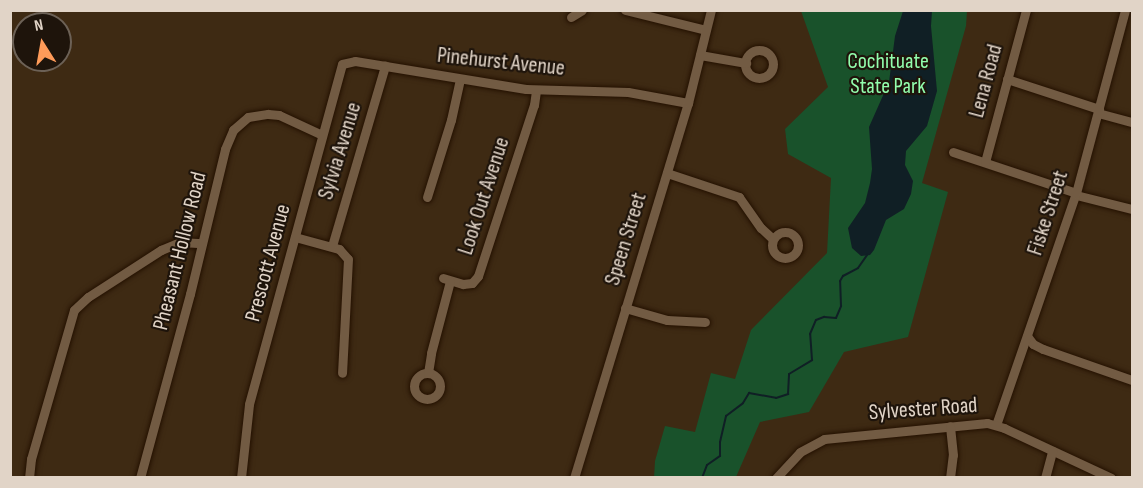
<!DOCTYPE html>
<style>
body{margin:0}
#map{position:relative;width:1143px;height:488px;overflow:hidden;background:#3e2a13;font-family:"Sofia Sans Condensed",sans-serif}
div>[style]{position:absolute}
.green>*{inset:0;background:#19522b}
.water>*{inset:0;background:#101f25}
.stream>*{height:2px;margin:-1px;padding:0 1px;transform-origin:1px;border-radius:1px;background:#101f25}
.roads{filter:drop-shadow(0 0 2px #241100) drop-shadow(0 0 2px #241100)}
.minor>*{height:9px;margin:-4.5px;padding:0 4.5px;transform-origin:4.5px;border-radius:4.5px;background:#725b43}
.minor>.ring{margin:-4.5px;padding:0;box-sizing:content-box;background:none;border:9px solid #725b43;border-radius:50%}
span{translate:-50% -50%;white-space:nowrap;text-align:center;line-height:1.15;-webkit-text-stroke:4.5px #1e140b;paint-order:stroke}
.park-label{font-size:22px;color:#93fead}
.street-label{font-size:22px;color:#e1d4c7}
.frame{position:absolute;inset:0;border:12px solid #e1d4c7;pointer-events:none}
.north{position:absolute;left:12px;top:12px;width:60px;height:60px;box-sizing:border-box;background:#1e140b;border:2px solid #6c6156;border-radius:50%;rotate:349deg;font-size:16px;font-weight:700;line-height:24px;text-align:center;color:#e1d4c7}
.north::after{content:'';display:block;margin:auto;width:21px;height:27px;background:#ff9b59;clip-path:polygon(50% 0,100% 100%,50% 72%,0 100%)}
</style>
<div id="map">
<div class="green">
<div style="clip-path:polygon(801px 11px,967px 11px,966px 26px,922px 183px,948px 192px,908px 337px,844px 352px,809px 412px,760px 422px,736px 477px,654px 478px,655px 461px,665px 426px,695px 432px,711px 373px,735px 379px,751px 330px,827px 253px,831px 178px,788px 154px,785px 129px,828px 87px)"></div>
</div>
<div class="water">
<div style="clip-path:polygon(903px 11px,932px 11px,931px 26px,937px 91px,927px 126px,906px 151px,905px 165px,913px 181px,911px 194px,904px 209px,886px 220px,874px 250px,870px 255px,861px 256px,852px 248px,848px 228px,865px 203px,870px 183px,872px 169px,869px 127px,889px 82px,895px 36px)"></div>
</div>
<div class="stream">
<div style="left:702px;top:478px;width:14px;rotate:-69deg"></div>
<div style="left:707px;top:465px;width:16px;rotate:-35deg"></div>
<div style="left:720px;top:456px;width:14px;rotate:-90deg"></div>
<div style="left:720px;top:442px;width:27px;rotate:-77deg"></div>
<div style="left:726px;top:416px;width:21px;rotate:-37deg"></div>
<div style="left:743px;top:403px;width:12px;rotate:-59deg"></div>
<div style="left:749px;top:393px;width:27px;rotate:10deg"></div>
<div style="left:776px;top:398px;width:13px;rotate:-18deg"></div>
<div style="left:788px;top:394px;width:20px;rotate:-87deg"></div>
<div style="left:789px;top:374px;width:27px;rotate:-31deg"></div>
<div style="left:812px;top:360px;width:26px;rotate:-94deg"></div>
<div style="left:810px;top:334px;width:15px;rotate:-67deg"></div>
<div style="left:816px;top:320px;width:9px;rotate:-21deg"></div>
<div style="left:824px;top:317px;width:12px;rotate:5deg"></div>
<div style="left:836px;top:318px;width:13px;rotate:-67deg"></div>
<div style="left:841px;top:306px;width:25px;rotate:-92deg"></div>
<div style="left:840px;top:281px;width:6px;rotate:-59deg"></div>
<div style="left:843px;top:276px;width:17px;rotate:-28deg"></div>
<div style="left:858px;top:268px;width:16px;rotate:-55deg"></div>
</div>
<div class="roads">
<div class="minor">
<div style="left:625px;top:10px;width:83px;rotate:13.9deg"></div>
<div style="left:571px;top:17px;width:13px;rotate:-32deg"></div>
<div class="ring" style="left:745px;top:50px;width:19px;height:19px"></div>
<div style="left:700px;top:55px;width:47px;rotate:9.9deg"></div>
<div style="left:1007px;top:79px;width:97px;rotate:18.1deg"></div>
<div style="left:1098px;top:113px;width:35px;rotate:15deg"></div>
<div style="left:953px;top:152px;width:130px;rotate:18.4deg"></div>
<div style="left:985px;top:162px;width:157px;rotate:-74.9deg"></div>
<div style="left:667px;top:173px;width:76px;rotate:18.4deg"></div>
<div style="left:739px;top:197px;width:38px;rotate:55deg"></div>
<div style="left:761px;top:228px;width:16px;rotate:43deg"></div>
<div style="left:1076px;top:195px;width:58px;rotate:14deg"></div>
<div style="left:427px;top:197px;width:81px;rotate:-72.7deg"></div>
<div style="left:451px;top:120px;width:42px;rotate:-77.6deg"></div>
<div class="ring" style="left:772px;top:232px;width:17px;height:17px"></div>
<div style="left:295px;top:237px;width:46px;rotate:15.3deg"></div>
<div style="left:339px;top:249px;width:13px;rotate:48deg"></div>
<div style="left:348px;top:259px;width:114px;rotate:93deg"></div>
<div style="left:332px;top:246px;width:188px;rotate:-73.6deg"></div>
<div style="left:443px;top:278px;width:21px;rotate:17deg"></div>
<div style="left:463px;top:284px;width:9px;rotate:-6deg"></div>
<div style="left:472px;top:283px;width:9px;rotate:-49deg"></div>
<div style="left:478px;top:276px;width:180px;rotate:-71.9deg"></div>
<div style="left:534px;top:105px;width:15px;rotate:-82deg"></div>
<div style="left:625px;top:308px;width:44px;rotate:15.9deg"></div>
<div style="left:667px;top:320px;width:38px;rotate:3deg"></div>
<div style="left:1027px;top:336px;width:10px;rotate:53deg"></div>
<div style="left:1033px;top:344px;width:11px;rotate:27deg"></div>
<div style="left:1043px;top:349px;width:94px;rotate:19.2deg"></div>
<div class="ring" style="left:414px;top:373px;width:17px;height:17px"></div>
<div style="left:428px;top:373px;width:20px;rotate:-81deg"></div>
<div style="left:431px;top:353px;width:74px;rotate:-75.2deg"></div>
<div style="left:996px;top:425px;width:245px;rotate:-71deg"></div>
<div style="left:1076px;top:193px;width:189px;rotate:-75deg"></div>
<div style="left:29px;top:478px;width:19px;rotate:-84deg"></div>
<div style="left:31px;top:459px;width:155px;rotate:-73.9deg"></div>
<div style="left:74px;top:310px;width:19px;rotate:-43deg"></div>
<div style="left:88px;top:297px;width:87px;rotate:-32.8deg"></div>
<div style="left:161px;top:250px;width:21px;rotate:-23deg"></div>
<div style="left:180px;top:242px;width:22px;rotate:3deg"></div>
<div style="left:140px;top:478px;width:191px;rotate:-74.8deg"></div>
<div style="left:190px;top:294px;width:149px;rotate:-76.4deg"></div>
<div style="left:225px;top:149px;width:21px;rotate:-67deg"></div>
<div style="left:233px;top:130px;width:20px;rotate:-41deg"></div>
<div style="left:248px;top:117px;width:20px;rotate:-9deg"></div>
<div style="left:268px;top:114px;width:11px;rotate:5deg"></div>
<div style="left:279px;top:115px;width:47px;rotate:24.9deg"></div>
<div style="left:241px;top:478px;width:74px;rotate:-83.8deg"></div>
<div style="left:249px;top:404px;width:352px;rotate:-74.7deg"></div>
<div style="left:342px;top:64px;width:13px;rotate:-13deg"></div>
<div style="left:355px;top:61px;width:173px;rotate:9.3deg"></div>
<div style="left:526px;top:89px;width:102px;rotate:1.7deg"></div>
<div style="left:628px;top:92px;width:61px;rotate:10.4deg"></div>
<div style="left:574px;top:478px;width:392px;rotate:-73.1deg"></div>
<div style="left:688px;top:103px;width:96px;rotate:-76.1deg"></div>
<div style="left:776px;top:478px;width:35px;rotate:-47deg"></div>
<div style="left:800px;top:452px;width:27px;rotate:-28deg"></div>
<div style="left:824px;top:439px;width:164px;rotate:-5.6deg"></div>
<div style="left:987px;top:423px;width:18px;rotate:16deg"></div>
<div style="left:1004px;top:428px;width:118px;rotate:25deg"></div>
<div style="left:950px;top:478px;width:23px;rotate:-83deg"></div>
<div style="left:953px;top:455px;width:29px;rotate:-96deg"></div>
<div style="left:1045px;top:478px;width:28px;rotate:-75deg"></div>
</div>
</div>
<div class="park-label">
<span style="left:888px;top:74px">Cochituate<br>State Park</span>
</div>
<div class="street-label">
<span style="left:501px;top:62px;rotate:6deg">Pinehurst Avenue</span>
<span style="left:986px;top:81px;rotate:-75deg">Lena Road</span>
<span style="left:340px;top:151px;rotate:-73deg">Sylvia Avenue</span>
<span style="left:484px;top:196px;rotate:-72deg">Look Out Avenue</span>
<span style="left:1048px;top:213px;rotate:-72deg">Fiske Street</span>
<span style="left:626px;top:239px;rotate:-73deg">Speen Street</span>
<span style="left:180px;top:251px;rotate:-76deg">Pheasant Hollow Road</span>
<span style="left:268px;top:263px;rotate:-75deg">Prescott Avenue</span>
<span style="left:923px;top:409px;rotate:-4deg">Sylvester Road</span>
</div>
<div class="frame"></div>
<div class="north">N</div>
</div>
